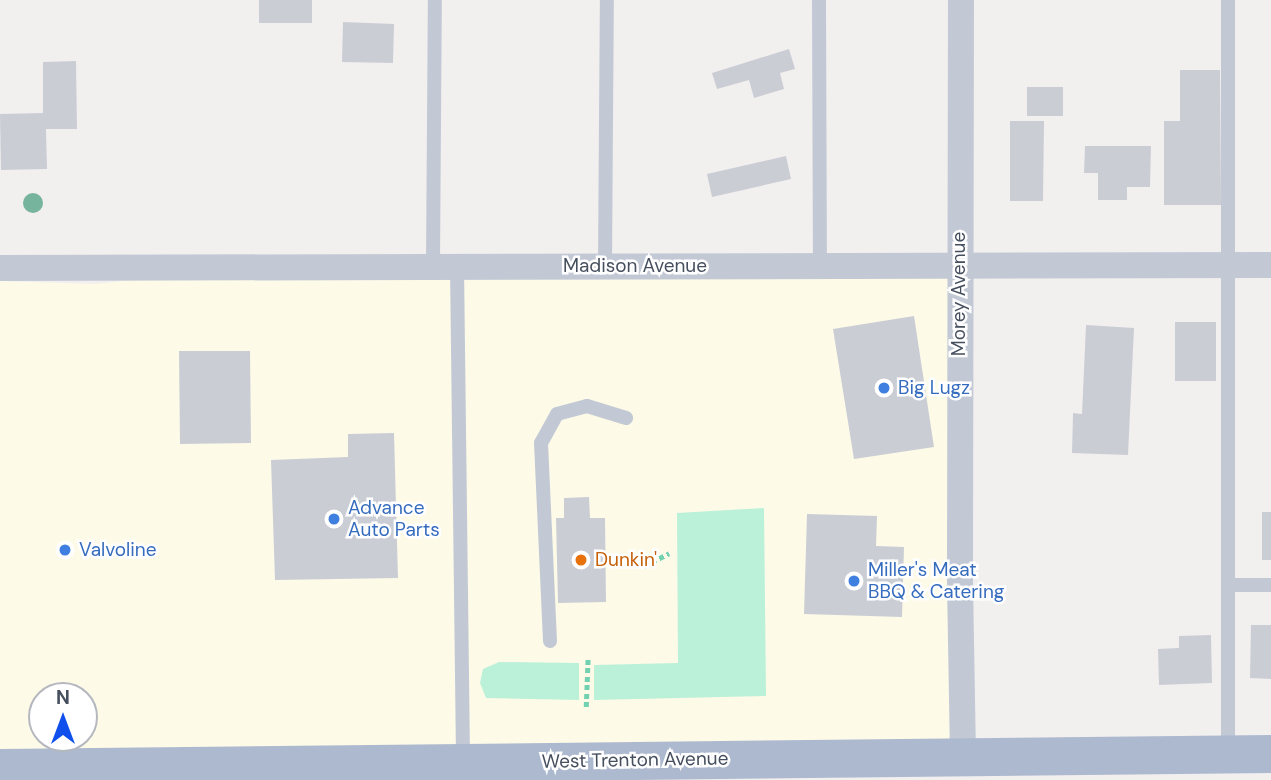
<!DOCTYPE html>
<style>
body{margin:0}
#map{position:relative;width:1271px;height:780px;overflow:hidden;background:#f2efef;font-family:"DM Sans",sans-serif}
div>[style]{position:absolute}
.commercial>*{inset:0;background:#fdfae8}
.green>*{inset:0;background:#bbf1d8}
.building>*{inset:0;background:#cbcdd5}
.path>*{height:4.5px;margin-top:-2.25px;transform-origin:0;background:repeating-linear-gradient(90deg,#71d1b0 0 5px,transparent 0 8.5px)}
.service>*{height:14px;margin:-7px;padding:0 7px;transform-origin:7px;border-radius:7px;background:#c2c9d5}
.minor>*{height:26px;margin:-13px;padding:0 13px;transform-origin:13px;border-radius:13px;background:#c2c9d5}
.primary>*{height:38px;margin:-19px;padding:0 19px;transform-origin:19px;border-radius:19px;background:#adb9cf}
.trees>*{width:20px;height:20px;margin:-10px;border-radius:50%;background:#77b49e}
.dots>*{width:19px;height:19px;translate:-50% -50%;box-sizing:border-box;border:4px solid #fff;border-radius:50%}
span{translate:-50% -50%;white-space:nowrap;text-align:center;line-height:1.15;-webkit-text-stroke:5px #fff;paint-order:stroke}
.street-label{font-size:19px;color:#464f5e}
.shop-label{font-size:19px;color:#366cbe}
.left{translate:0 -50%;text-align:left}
.food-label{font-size:19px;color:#c56008}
.north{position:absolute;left:28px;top:682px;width:70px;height:70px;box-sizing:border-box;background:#fff;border:2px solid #b5b9bf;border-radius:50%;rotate:0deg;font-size:19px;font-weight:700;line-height:28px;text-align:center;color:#464f5e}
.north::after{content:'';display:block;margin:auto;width:24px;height:32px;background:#0f4feb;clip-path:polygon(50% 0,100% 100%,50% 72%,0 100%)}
</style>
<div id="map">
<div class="commercial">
<div style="clip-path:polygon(evenodd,263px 266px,959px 266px,963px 756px,0 780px,0 281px,95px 284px,263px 266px,42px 696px,84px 696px,84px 738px,42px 738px,42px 696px)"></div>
</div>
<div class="green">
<div style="clip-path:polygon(764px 508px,766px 696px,594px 700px,594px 665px,678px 663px,677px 513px)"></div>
<div style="clip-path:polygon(499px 662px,579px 663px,579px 700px,486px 698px,480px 683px,483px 669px)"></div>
</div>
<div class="building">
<div style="clip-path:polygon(259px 0,312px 0,312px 23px,259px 23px)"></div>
<div style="clip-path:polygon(343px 22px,394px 24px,393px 63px,342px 62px)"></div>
<div style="clip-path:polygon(789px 49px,795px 69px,780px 73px,784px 89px,754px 98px,749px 80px,717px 89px,712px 73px)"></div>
<div style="clip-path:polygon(76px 61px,77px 129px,46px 129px,47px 169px,1px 170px,0 114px,43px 113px,43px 62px)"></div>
<div style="clip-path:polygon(1180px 70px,1220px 70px,1221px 205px,1164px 205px,1164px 121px,1180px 121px)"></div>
<div style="clip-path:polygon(1027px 87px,1063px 87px,1063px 116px,1027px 116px)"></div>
<div style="clip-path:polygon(1010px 121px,1044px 121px,1043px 201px,1010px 201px)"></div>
<div style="clip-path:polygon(1085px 146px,1151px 146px,1150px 187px,1127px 187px,1127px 200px,1098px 200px,1098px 173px,1084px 173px)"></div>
<div style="clip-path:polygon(786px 156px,791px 179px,712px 197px,707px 174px)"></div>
<div style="clip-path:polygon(914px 316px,934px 447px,854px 459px,833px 329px)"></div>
<div style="clip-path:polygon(1175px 322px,1216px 322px,1216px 381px,1175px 381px)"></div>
<div style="clip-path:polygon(1086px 325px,1134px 328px,1128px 455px,1072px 453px,1073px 413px,1082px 414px)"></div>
<div style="clip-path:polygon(179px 351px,250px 351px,251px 443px,180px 444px)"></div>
<div style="clip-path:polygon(394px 433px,398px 578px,275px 580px,271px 460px,348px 457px,348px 434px)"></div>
<div style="clip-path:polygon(589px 497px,590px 518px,605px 518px,606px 602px,558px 603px,556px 518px,564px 518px,564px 498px)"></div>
<div style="clip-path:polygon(1262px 512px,1271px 512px,1271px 560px,1262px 560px)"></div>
<div style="clip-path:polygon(807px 514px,877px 516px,876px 546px,904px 547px,902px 617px,804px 614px)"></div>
<div style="clip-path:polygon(1251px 625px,1271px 625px,1271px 679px,1250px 678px)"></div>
<div style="clip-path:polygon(1211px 635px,1212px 683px,1159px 685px,1158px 649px,1179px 648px,1179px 636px)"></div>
</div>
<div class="path">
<div style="left:644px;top:566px;width:28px;rotate:-27deg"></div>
<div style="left:586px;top:707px;width:51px;rotate:-87.8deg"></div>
</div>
<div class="service">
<div style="left:819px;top:0;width:266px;rotate:89.8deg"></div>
<div style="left:433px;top:265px;width:265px;rotate:-89.6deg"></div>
<div style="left:457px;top:266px;width:495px;rotate:89.3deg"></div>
<div style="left:605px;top:266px;width:266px;rotate:-89.6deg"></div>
<div style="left:1229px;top:585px;width:42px"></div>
<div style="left:550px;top:641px;width:198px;rotate:-92.6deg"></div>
<div style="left:541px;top:443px;width:33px;rotate:-61deg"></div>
<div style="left:557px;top:414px;width:31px;rotate:-15deg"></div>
<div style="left:587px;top:406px;width:41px;rotate:17.1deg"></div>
<div style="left:1228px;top:754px;width:754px;rotate:-90deg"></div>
</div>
<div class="minor">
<div style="left:961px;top:0;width:584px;rotate:90.1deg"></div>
<div style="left:960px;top:584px;width:172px;rotate:89deg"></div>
<div style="left:0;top:268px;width:1271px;rotate:-0.14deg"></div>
</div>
<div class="primary">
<div style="left:0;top:768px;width:1271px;rotate:-0.63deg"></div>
</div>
<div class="trees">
<div style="left:33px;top:203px"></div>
</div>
<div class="dots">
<div style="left:884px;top:388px;background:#3f7fe0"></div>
<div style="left:334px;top:519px;background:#3f7fe0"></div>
<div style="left:65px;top:550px;background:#3f7fe0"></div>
<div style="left:581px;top:560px;background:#e8710a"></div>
<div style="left:854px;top:581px;background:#3f7fe0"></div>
</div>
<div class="street-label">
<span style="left:635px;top:266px">Madison Avenue</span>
<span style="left:959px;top:294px;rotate:-90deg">Morey Avenue</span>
<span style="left:635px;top:760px;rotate:-1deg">West Trenton Avenue</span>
</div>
<div class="shop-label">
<span class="left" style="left:898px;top:388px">Big Lugz</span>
<span class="left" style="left:348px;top:519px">Advance<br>Auto Parts</span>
<span class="left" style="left:79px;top:550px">Valvoline</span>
<span class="left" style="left:868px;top:581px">Miller's Meat<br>BBQ &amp; Catering</span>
</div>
<div class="food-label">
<span class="left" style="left:595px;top:560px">Dunkin'</span>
</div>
<div class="north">N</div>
</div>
